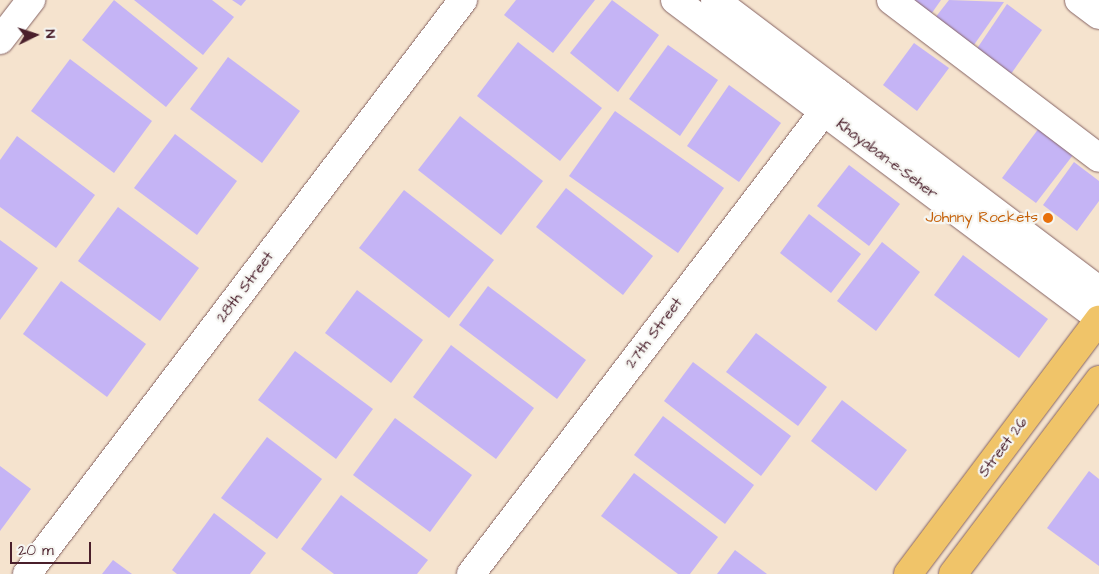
<!DOCTYPE html>
<style>
body{margin:0}
#map{position:relative;width:1099px;height:574px;overflow:hidden;background:#f5e3ce;font-family:"Architects Daughter",sans-serif}
div>[style]{position:absolute}
.building>*{inset:0;background:#c5b4f5}
.roads{filter:drop-shadow(0 0 1px #866464) drop-shadow(0 0 1px #866464)}
.minor>*{height:28px;margin:-14px;padding:0 14px;transform-origin:14px;border-radius:14px;background:#fff}
.major>*{height:28px;margin:-14px;padding:0 14px;transform-origin:14px;border-radius:14px;background:#f0c469}
.dots>*{width:14px;height:14px;translate:-50% -50%;box-sizing:border-box;border:2px solid #f6f6f2;border-radius:50%}
span{translate:-50% -50%;white-space:nowrap;text-align:center;line-height:1.15;-webkit-text-stroke:4.5px #f6f6f2;paint-order:stroke}
.street-label{font-size:15px;color:#4a1f2b}
.food-label{font-size:15px;color:#c56008}
.right{translate:-100% -50%;text-align:right}
.north{position:absolute;left:10px;top:10px;width:50px;height:50px;-webkit-text-stroke:4px #f6f6f2;paint-order:stroke;rotate:86deg;font-size:14px;font-weight:700;line-height:20px;text-align:center;color:#4a1f2b}
.north::after{content:'';display:block;margin:auto;width:18px;height:22px;background:#4a1f2b;clip-path:polygon(50% 0,100% 100%,50% 72%,0 100%)}
.scale{position:absolute;left:10px;top:542px;width:81px;height:22px;box-sizing:border-box;border:2px solid #4a1f2b;border-top:0;padding-left:6px;font-size:15px;line-height:18px;white-space:nowrap;color:#4a1f2b;-webkit-text-stroke:4px #f6f6f2;paint-order:stroke}
</style>
<div id="map">
<div class="building">
<div style="clip-path:polygon(114px 0,198px 68px,166px 107px,82px 40px)"></div>
<div style="clip-path:polygon(134px 0,212px 0,234px 17px,203px 55px)"></div>
<div style="clip-path:polygon(232px 0,246px 0,241px 6px)"></div>
<div style="clip-path:polygon(516px 0,595px 0,553px 53px,504px 15px)"></div>
<div style="clip-path:polygon(612px 0,659px 35px,618px 92px,570px 53px)"></div>
<div style="clip-path:polygon(901px 0,941px 0,927px 20px)"></div>
<div style="clip-path:polygon(949px 0,1004px 2px,969px 52px,931px 23px)"></div>
<div style="clip-path:polygon(1007px 4px,1042px 30px,1006px 81px,972px 56px)"></div>
<div style="clip-path:polygon(518px 42px,602px 108px,560px 161px,477px 96px)"></div>
<div style="clip-path:polygon(914px 43px,949px 68px,917px 111px,883px 85px)"></div>
<div style="clip-path:polygon(668px 45px,718px 80px,680px 136px,629px 99px)"></div>
<div style="clip-path:polygon(228px 57px,300px 111px,262px 163px,190px 109px)"></div>
<div style="clip-path:polygon(70px 59px,152px 121px,114px 173px,31px 111px)"></div>
<div style="clip-path:polygon(729px 85px,781px 123px,739px 182px,687px 146px)"></div>
<div style="clip-path:polygon(615px 111px,724px 188px,678px 253px,569px 176px)"></div>
<div style="clip-path:polygon(460px 116px,543px 181px,501px 235px,418px 170px)"></div>
<div style="clip-path:polygon(1039px 128px,1073px 155px,1036px 203px,1002px 178px)"></div>
<div style="clip-path:polygon(175px 134px,237px 181px,197px 235px,134px 188px)"></div>
<div style="clip-path:polygon(17px 136px,95px 195px,56px 248px,0 207px,0 160px)"></div>
<div style="clip-path:polygon(1074px 162px,1099px 181px,1099px 201px,1077px 231px,1043px 205px)"></div>
<div style="clip-path:polygon(849px 165px,900px 204px,869px 246px,817px 206px)"></div>
<div style="clip-path:polygon(566px 188px,653px 256px,623px 295px,536px 227px)"></div>
<div style="clip-path:polygon(404px 190px,494px 260px,449px 318px,359px 248px)"></div>
<div style="clip-path:polygon(118px 207px,199px 268px,160px 321px,78px 261px)"></div>
<div style="clip-path:polygon(809px 214px,861px 254px,831px 293px,780px 253px)"></div>
<div style="clip-path:polygon(0 240px,38px 268px,0 320px)"></div>
<div style="clip-path:polygon(882px 242px,920px 272px,876px 331px,837px 301px)"></div>
<div style="clip-path:polygon(963px 255px,1048px 319px,1019px 358px,934px 295px)"></div>
<div style="clip-path:polygon(61px 281px,146px 344px,107px 397px,23px 334px)"></div>
<div style="clip-path:polygon(488px 286px,586px 360px,557px 399px,459px 325px)"></div>
<div style="clip-path:polygon(357px 290px,423px 340px,391px 383px,325px 333px)"></div>
<div style="clip-path:polygon(756px 333px,827px 387px,798px 426px,726px 372px)"></div>
<div style="clip-path:polygon(451px 345px,534px 408px,496px 459px,413px 397px)"></div>
<div style="clip-path:polygon(295px 351px,373px 409px,336px 459px,258px 400px)"></div>
<div style="clip-path:polygon(693px 362px,791px 436px,761px 476px,664px 401px)"></div>
<div style="clip-path:polygon(842px 400px,907px 450px,876px 491px,811px 441px)"></div>
<div style="clip-path:polygon(663px 416px,754px 485px,725px 524px,634px 455px)"></div>
<div style="clip-path:polygon(395px 418px,472px 475px,430px 532px,353px 475px)"></div>
<div style="clip-path:polygon(267px 437px,322px 479px,277px 539px,221px 498px)"></div>
<div style="clip-path:polygon(0 466px,31px 489px,0 531px)"></div>
<div style="clip-path:polygon(1089px 471px,1099px 479px,1099px 566px,1047px 528px)"></div>
<div style="clip-path:polygon(634px 473px,718px 537px,690px 574px,678px 574px,601px 516px)"></div>
<div style="clip-path:polygon(341px 495px,428px 560px,417px 574px,334px 574px,301px 549px)"></div>
<div style="clip-path:polygon(214px 513px,266px 553px,250px 574px,177px 574px,172px 570px)"></div>
<div style="clip-path:polygon(735px 550px,767px 574px,717px 574px)"></div>
<div style="clip-path:polygon(113px 560px,132px 574px,102px 574px)"></div>
</div>
<div class="roads">
<div class="minor">
<div style="left:675px;top:0;width:530px;rotate:36.87deg"></div>
<div style="left:715px;top:0;width:481px;rotate:37.1deg"></div>
<div style="left:891px;top:0;width:261px;rotate:37.2deg"></div>
<div style="left:1079px;top:0;width:25px;rotate:37deg"></div>
<div style="left:0;top:40px;width:51px;rotate:-52.2deg"></div>
<div style="left:27px;top:574px;width:721px;rotate:-52.78deg"></div>
<div style="left:471px;top:574px;width:605px;rotate:-52.66deg"></div>
</div>
<div class="major">
<div style="left:908px;top:574px;width:318px;rotate:-53.1deg"></div>
<div style="left:953px;top:574px;width:243px;rotate:-53deg"></div>
</div>
</div>
<div class="dots">
<div style="left:1048px;top:218px;background:#e8710a"></div>
</div>
<div class="street-label">
<span style="left:887px;top:159px;rotate:37deg">Khayaban-e-Seher</span>
<span style="left:245px;top:287px;rotate:-53deg">28th Street</span>
<span style="left:654px;top:333px;rotate:-53deg">27th Street</span>
<span style="left:1003px;top:447px;rotate:-53deg">Street 26</span>
</div>
<div class="food-label">
<span class="right" style="left:1038px;top:218px">Johnny Rockets</span>
</div>
<div class="north">N</div>
<div class="scale">20 m</div>
</div>
